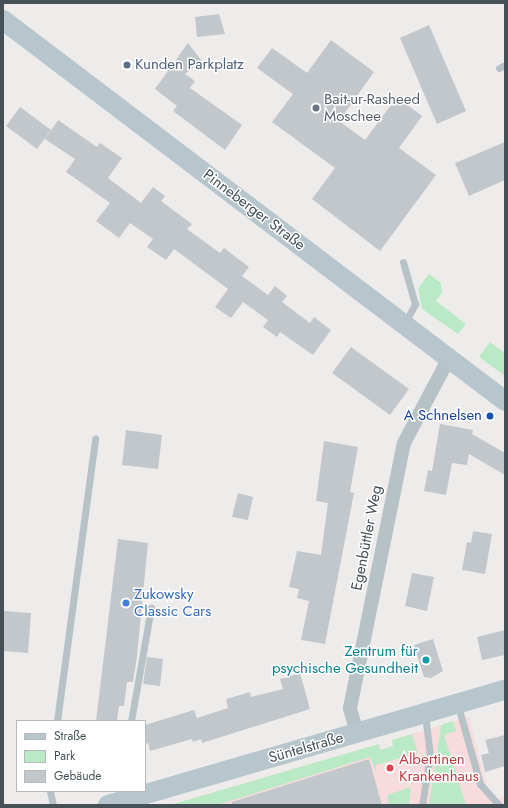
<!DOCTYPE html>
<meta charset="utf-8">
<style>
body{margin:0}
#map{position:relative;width:508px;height:808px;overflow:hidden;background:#eeebeb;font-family:Jost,sans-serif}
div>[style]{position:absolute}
.medical>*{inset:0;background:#f8dbdd}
.green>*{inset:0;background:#baeac5}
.building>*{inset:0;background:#c2c7cb}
.lane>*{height:7px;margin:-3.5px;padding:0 3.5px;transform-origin:3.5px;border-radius:3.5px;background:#b7c2c7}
.street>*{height:14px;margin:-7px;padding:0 7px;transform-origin:7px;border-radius:7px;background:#b7c2c7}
.secondary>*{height:20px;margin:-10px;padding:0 10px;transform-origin:10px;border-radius:10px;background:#b7c5cc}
.dots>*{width:11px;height:11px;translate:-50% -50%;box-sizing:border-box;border:2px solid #fff;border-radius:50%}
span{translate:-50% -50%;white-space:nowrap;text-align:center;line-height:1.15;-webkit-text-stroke:3px #fff;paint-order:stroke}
.service-label{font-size:15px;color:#4e5e75}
.left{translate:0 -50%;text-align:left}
.worship-label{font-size:15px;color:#5b616d}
.street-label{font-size:15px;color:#455157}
.transit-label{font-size:15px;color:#164399}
.right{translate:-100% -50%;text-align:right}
.shop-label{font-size:15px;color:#366cbe}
.culture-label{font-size:15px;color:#0d838f}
.health-label{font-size:15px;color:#be3a42}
.frame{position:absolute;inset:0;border:4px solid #455157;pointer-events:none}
.legend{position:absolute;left:16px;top:720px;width:130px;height:72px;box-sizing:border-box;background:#fff;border:1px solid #b5b9bc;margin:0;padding:5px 7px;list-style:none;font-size:12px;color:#455157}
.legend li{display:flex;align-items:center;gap:8px;height:20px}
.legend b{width:20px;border:1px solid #b5b9bc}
</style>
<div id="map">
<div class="medical">
<div style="clip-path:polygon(469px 717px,487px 786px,497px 799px,505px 796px,505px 805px,170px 805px,379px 744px,380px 750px,393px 746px,392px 740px)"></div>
</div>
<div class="green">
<div style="clip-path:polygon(429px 274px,441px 283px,442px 293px,436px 301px,466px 324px,458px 334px,422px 309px,418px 288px)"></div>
<div style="clip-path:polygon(490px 342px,505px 353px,505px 376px,479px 357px)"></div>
<div style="clip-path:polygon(453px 721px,456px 731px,444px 735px,466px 805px,429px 805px,441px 725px)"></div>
<div style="clip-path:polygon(412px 734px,417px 750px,416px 764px,411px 755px,376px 765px,376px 772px,370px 757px,217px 805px,170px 805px,379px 744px,380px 750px,393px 746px,392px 740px)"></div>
<div style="clip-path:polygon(411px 787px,409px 805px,389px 805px,387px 795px)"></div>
</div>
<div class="building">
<div style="clip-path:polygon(219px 14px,225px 34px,197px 37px,195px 17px)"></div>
<div style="clip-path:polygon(429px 25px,466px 111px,437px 124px,400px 38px)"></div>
<div style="clip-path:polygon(331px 40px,374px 72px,339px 121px,365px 140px,397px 97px,422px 116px,399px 148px,436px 175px,380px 251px,312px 199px,335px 168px,272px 122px,293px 94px,257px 68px,272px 48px,307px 73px)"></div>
<div style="clip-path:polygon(188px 43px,202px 61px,185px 74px,195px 81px,190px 88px,242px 125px,225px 150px,173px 111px,177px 106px,155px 89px)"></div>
<div style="clip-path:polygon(20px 107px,51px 130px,37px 149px,6px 126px)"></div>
<div style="clip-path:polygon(58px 120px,97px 147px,100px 143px,122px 158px,108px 178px,141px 203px,153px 187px,165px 196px,161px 201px,192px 224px,187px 229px,220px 253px,224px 248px,249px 267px,242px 276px,268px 295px,275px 286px,287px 296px,282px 302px,310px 323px,314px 317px,331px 330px,313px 355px,280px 332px,277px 337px,263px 327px,268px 320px,243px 302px,231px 318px,215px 307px,228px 289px,174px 249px,166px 260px,147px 247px,153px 239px,130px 223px,119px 238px,96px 221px,110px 203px,66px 172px,75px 159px,45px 139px)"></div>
<div style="clip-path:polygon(505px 142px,505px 180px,469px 196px,455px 163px)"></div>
<div style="clip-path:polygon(351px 347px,409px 389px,390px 415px,332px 373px)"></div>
<div style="clip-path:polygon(440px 424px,473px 430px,472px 434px,505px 453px,505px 475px,469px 454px,467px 465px,452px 463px,446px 495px,424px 491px,428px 470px,432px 471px)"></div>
<div style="clip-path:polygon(126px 430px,162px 435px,158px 469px,122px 465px)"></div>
<div style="clip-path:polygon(324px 441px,358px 447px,350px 492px,354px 493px,325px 644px,301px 640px,309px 601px,297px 598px,299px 589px,289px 587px,297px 551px,321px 555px,328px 503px,316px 501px)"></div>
<div style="clip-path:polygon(238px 493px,253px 497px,248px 520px,232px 517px)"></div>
<div style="clip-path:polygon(473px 531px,492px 534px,485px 574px,462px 570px,467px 542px,471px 543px)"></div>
<div style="clip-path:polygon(118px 539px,148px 543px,137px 656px,133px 682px,127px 682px,124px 706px,119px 706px,117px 721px,96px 721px)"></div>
<div style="clip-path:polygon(412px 573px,434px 577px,427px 611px,405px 606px)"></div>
<div style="clip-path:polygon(3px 611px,31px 613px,28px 653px,3px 651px)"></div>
<div style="clip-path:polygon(505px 630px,505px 655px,482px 660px,477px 637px)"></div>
<div style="clip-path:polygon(433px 639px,443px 671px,431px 678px,424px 677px,414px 645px)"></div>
<div style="clip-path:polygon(147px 657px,163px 659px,160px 686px,143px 684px)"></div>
<div style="clip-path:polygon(300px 673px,310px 709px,202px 743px,201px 739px,193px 742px,192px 739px,150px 751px,148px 743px,145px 744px,145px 725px,194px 710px,197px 718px,228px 708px,226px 699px,250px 692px,251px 697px,283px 689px,280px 679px)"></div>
<div style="clip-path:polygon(505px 735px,505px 766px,485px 772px,481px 755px,489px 753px,485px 740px)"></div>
<div style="clip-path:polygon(369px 759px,382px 805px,232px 805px,232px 802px)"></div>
</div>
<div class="lane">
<div style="left:499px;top:68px;width:7px;rotate:-27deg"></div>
<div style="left:403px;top:262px;width:44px;rotate:74.1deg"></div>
<div style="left:415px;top:304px;width:21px;rotate:118deg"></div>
<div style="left:458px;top:706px;width:81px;rotate:74.2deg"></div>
<div style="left:480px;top:784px;width:28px;rotate:48deg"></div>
<div style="left:57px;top:721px;width:285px;rotate:-82.3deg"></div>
<div style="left:131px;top:721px;width:115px;rotate:-80deg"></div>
<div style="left:50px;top:791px;width:14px;rotate:78deg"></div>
<div style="left:422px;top:805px;width:51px;rotate:-80.9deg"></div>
<div style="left:430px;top:755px;width:39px;rotate:-97deg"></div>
</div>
<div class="street">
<div style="left:357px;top:733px;width:26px;rotate:-106deg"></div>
<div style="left:350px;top:708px;width:270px;rotate:-78.5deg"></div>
<div style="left:404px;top:443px;width:96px;rotate:-62.1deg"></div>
</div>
<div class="secondary">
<div style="left:3px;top:20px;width:630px;rotate:37.2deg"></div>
<div style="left:108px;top:805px;width:413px;rotate:-16.2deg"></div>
</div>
<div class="dots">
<div style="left:127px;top:65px;background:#5c6f8a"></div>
<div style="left:316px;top:108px;background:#6b7280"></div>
<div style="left:490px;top:416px;background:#1a4fb4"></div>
<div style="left:126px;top:603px;background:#3f7fe0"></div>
<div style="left:426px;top:660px;background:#0f9aa8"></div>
<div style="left:390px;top:768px;background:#e0444e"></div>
</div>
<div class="service-label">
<span class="left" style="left:135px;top:65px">Kunden Parkplatz</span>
</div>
<div class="worship-label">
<span class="left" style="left:324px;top:108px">Bait-ur-Rasheed<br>Moschee</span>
</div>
<div class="street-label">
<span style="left:254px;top:210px;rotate:37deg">Pinneberger Straße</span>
<span style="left:367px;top:538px;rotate:-79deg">Egenbüttler Weg</span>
<span style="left:306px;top:748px;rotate:-16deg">Süntelstraße</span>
</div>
<div class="transit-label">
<span class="right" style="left:482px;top:416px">A Schnelsen</span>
</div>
<div class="shop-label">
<span class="left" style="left:134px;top:603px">Zukowsky<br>Classic Cars</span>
</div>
<div class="culture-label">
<span class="right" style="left:418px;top:660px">Zentrum für<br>psychische Gesundheit</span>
</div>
<div class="health-label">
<span class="left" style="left:399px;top:768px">Albertinen<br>Krankenhaus</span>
</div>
<div class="frame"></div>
<ul class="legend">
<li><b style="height:5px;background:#b7c5cc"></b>Straße</li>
<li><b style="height:11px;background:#baeac5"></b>Park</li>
<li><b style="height:11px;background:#c2c7cb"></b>Gebäude</li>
</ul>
</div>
